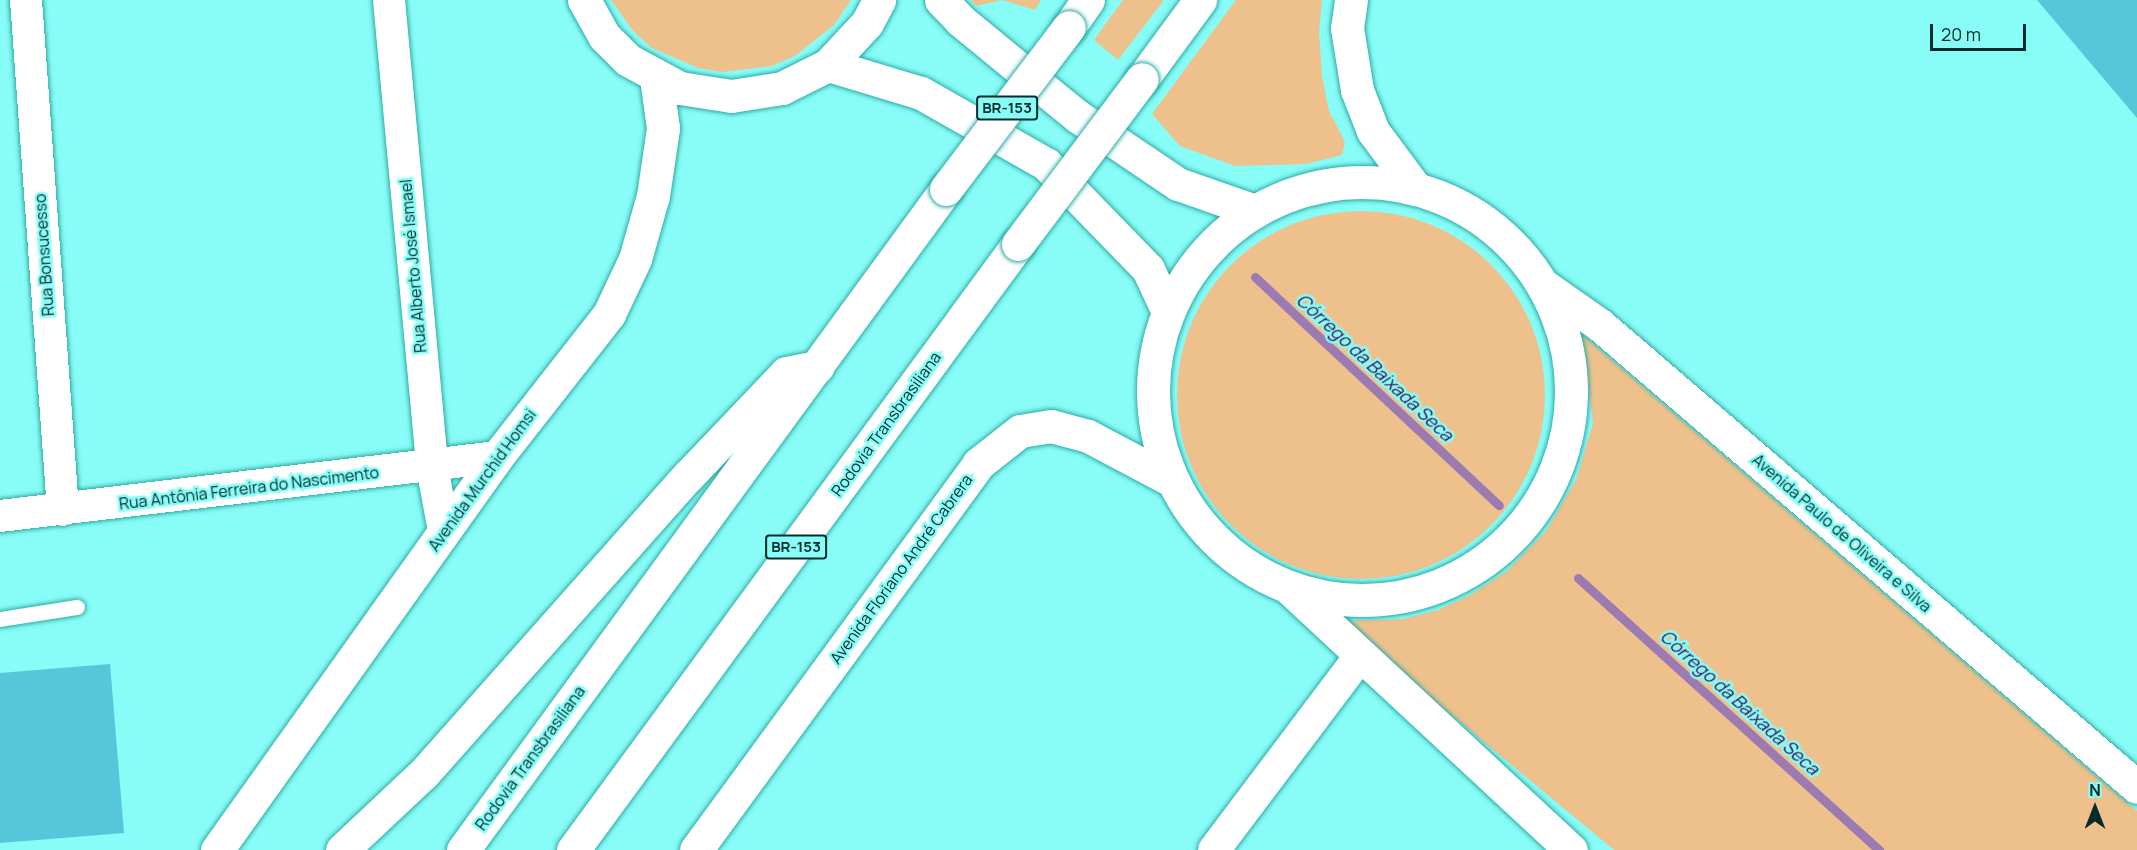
<!DOCTYPE html>
<meta charset="utf-8">
<style>
body{margin:0}
#map{position:relative;width:2137px;height:850px;overflow:hidden;background:#88fcf6;font-family:Manrope,sans-serif}
div>[style]{position:absolute}
.green>*{inset:0;background:#eec18c}
.round{border-radius:50%}
.stream>*{height:9px;margin:-4.5px;padding:0 4.5px;transform-origin:4.5px;border-radius:4.5px;background:#9c7bb3}
.building>*{inset:0;background:#54c7db}
.roads{filter:drop-shadow(0 0 2px #2caba7) drop-shadow(0 0 2px #2caba7)}
.service>*{height:15px;margin:-7.5px;padding:0 7.5px;transform-origin:7.5px;border-radius:7.5px;background:#fff}
.minor>*{height:32px;margin:-16px;padding:0 16px;transform-origin:16px;border-radius:16px;background:#fff}
.secondary>*{height:33px;margin:-16.5px;padding:0 16.5px;transform-origin:16.5px;border-radius:16.5px;background:#fff}
.secondary>.ring{margin:-16.5px;padding:0;box-sizing:content-box;background:none;border:33px solid #fff;border-radius:50%}
.motorway>*{height:33px;margin:-16.5px;padding:0 16.5px;transform-origin:16.5px;border-radius:16.5px;background:#fff}
.bridges{filter:drop-shadow(0 0 2px #2caba7) drop-shadow(0 0 2px #2caba7)}
.motorway-bridge>*{height:33px;margin:-16.5px;padding:0 16.5px;transform-origin:16.5px;border-radius:16.5px;background:#fff}
span{translate:-50% -50%;white-space:nowrap;text-align:center;line-height:1.15;-webkit-text-stroke:5px #88fcf6;paint-order:stroke}
.shield-label span{padding:2px 4px;background:#88fcf6;border:2px solid;border-radius:4px;-webkit-text-stroke-width:0}
.shield-label{font-size:15px;color:#052c2b;font-weight:700}
.street-label{font-size:16px;color:#052c2b}
.water-label{font-size:18px;color:#3c0e53;font-style:italic}
.north{position:absolute;left:2065px;top:778px;width:60px;height:60px;-webkit-text-stroke:4px #88fcf6;paint-order:stroke;rotate:0deg;font-size:16px;font-weight:700;line-height:24px;text-align:center;color:#052c2b}
.north::after{content:'';display:block;margin:auto;width:21px;height:27px;background:#052c2b;clip-path:polygon(50% 0,100% 100%,50% 72%,0 100%)}
.scale{position:absolute;left:1930px;top:24px;width:96px;height:27px;box-sizing:border-box;border:3px solid #052c2b;border-top:0;padding-left:8px;font-size:18px;line-height:21px;white-space:nowrap;color:#052c2b;-webkit-text-stroke:4px #88fcf6;paint-order:stroke}
</style>
<div id="map">
<div class="green">
<div style="clip-path:polygon(611px 0,851px 0,834px 25px,795px 56px,772px 66px,722px 72px,698px 68px,652px 48px,633px 31px)"></div>
<div style="clip-path:polygon(971px 0,1041px 0,1035px 10px,1002px 0,976px 6px)"></div>
<div style="clip-path:polygon(1123px 0,1164px 0,1118px 60px,1094px 40px)"></div>
<div style="clip-path:polygon(1236px 0,1322px 0,1319px 32px,1322px 76px,1329px 111px,1345px 142px,1342px 155px,1306px 164px,1235px 166px,1180px 146px,1152px 114px)"></div>
<div class="round" style="left:1177px;top:211px;width:368px;height:368px"></div>
<div style="clip-path:polygon(1582px 334px,2137px 811px,2137px 850px,1614px 850px,1338px 621px,1403px 619px,1438px 610px,1472px 594px,1507px 571px,1546px 531px,1576px 480px,1593px 423px)"></div>
</div>
<div class="stream">
<div style="left:1255px;top:277px;width:334px;rotate:43.1deg"></div>
<div style="left:1578px;top:578px;width:406px;rotate:42.1deg"></div>
</div>
<div class="building">
<div style="clip-path:polygon(2037px 0,2137px 0,2137px 118px)"></div>
<div style="clip-path:polygon(110px 664px,124px 833px,0 843px,0 673px)"></div>
</div>
<div class="roads">
<div class="service">
<div style="left:0;top:619px;width:78px;rotate:-8.9deg"></div>
</div>
<div class="minor">
<div style="left:26px;top:0;width:511px;rotate:85.85deg"></div>
<div style="left:389px;top:0;width:469px;rotate:84.7deg"></div>
<div style="left:432px;top:467px;width:65px;rotate:79.4deg"></div>
<div style="left:0;top:516px;width:500px;rotate:-6.77deg"></div>
<div style="left:1214px;top:850px;width:244px;rotate:-53deg"></div>
</div>
<div class="secondary">
<div style="left:584px;top:0;width:41px;rotate:60.9deg"></div>
<div style="left:604px;top:36px;width:34px;rotate:45deg"></div>
<div style="left:628px;top:60px;width:59px;rotate:28.3deg"></div>
<div style="left:680px;top:88px;width:52px;rotate:8.9deg"></div>
<div style="left:731px;top:96px;width:52px;rotate:-8.9deg"></div>
<div style="left:782px;top:88px;width:51px;rotate:-26.6deg"></div>
<div style="left:828px;top:65px;width:57px;rotate:-47.1deg"></div>
<div style="left:867px;top:23px;width:26px;rotate:-62deg"></div>
<div style="left:941px;top:0;width:28px;rotate:46deg"></div>
<div style="left:960px;top:20px;width:151px;rotate:39.4deg"></div>
<div style="left:1077px;top:116px;width:122px;rotate:34deg"></div>
<div style="left:1178px;top:184px;width:82px;rotate:19.3deg"></div>
<div style="left:1351px;top:0;width:28px;rotate:98deg"></div>
<div style="left:1347px;top:28px;width:63px;rotate:80.8deg"></div>
<div style="left:1357px;top:90px;width:44px;rotate:68.7deg"></div>
<div style="left:1373px;top:131px;width:72px;rotate:53.4deg"></div>
<div style="left:828px;top:65px;width:97px;rotate:16.8deg"></div>
<div style="left:921px;top:93px;width:144px;rotate:29.6deg"></div>
<div style="left:1046px;top:164px;width:146px;rotate:45.8deg"></div>
<div style="left:1148px;top:269px;width:47px;rotate:65.1deg"></div>
<div class="ring" style="left:1153px;top:182px;width:385px;height:385px"></div>
<div style="left:1543px;top:285px;width:70px;rotate:35.1deg"></div>
<div style="left:1600px;top:325px;width:708px;rotate:40.71deg"></div>
<div style="left:1291px;top:590px;width:382px;rotate:42.9deg"></div>
<div style="left:217px;top:850px;width:483px;rotate:-54.5deg"></div>
<div style="left:497px;top:457px;width:182px;rotate:-51.9deg"></div>
<div style="left:609px;top:314px;width:61px;rotate:-64.7deg"></div>
<div style="left:635px;top:259px;width:66px;rotate:-74.1deg"></div>
<div style="left:653px;top:196px;width:69px;rotate:-81.6deg"></div>
<div style="left:663px;top:128px;width:50px;rotate:-98deg"></div>
<div style="left:696px;top:850px;width:478px;rotate:-53.8deg"></div>
<div style="left:978px;top:464px;width:53px;rotate:-38.2deg"></div>
<div style="left:1020px;top:431px;width:31px;rotate:-9deg"></div>
<div style="left:1051px;top:426px;width:38px;rotate:15deg"></div>
<div style="left:1088px;top:436px;width:94px;rotate:27.9deg"></div>
</div>
<div class="motorway">
<div style="left:1069px;top:27px;width:33px;rotate:-55deg"></div>
<div style="left:1142px;top:79px;width:98px;rotate:-53.7deg"></div>
<div style="left:342px;top:850px;width:112px;rotate:-43.2deg"></div>
<div style="left:424px;top:773px;width:397px;rotate:-48.4deg"></div>
<div style="left:688px;top:476px;width:142px;rotate:-46.4deg"></div>
<div style="left:786px;top:373px;width:32px;rotate:-11deg"></div>
<div style="left:463px;top:850px;width:819px;rotate:-53.84deg"></div>
<div style="left:573px;top:850px;width:752px;rotate:-53.71deg"></div>
</div>
</div>
<div class="bridges">
<div class="motorway-bridge">
<div style="left:946px;top:189px;width:203px;rotate:-52.8deg"></div>
<div style="left:1018px;top:244px;width:206px;rotate:-53.1deg"></div>
</div>
</div>
<div class="shield-label">
<span style="left:1007px;top:108px">BR-153</span>
<span style="left:796px;top:547px">BR-153</span>
</div>
<div class="street-label">
<span style="left:44px;top:255px;rotate:-94deg">Rua Bonsucesso</span>
<span style="left:413px;top:266px;rotate:-95deg">Rua Alberto José Ismael</span>
<span style="left:886px;top:424px;rotate:-54deg">Rodovia Transbrasiliana</span>
<span style="left:482px;top:480px;rotate:-54deg">Avenida Murchid Homsi</span>
<span style="left:249px;top:488px;rotate:-7deg">Rua Antônia Ferreira do Nascimento</span>
<span style="left:1842px;top:533px;rotate:41deg">Avenida Paulo de Oliveira e Silva</span>
<span style="left:901px;top:569px;rotate:-54deg">Avenida Floriano André Cabrera</span>
<span style="left:530px;top:758px;rotate:-54deg">Rodovia Transbrasiliana</span>
</div>
<div class="water-label">
<span style="left:1375px;top:367px;rotate:43deg">Córrego da Baixada Seca</span>
<span style="left:1740px;top:702px;rotate:42deg">Córrego da Baixada Seca</span>
</div>
<div class="north">N</div>
<div class="scale">20 m</div>
</div>
